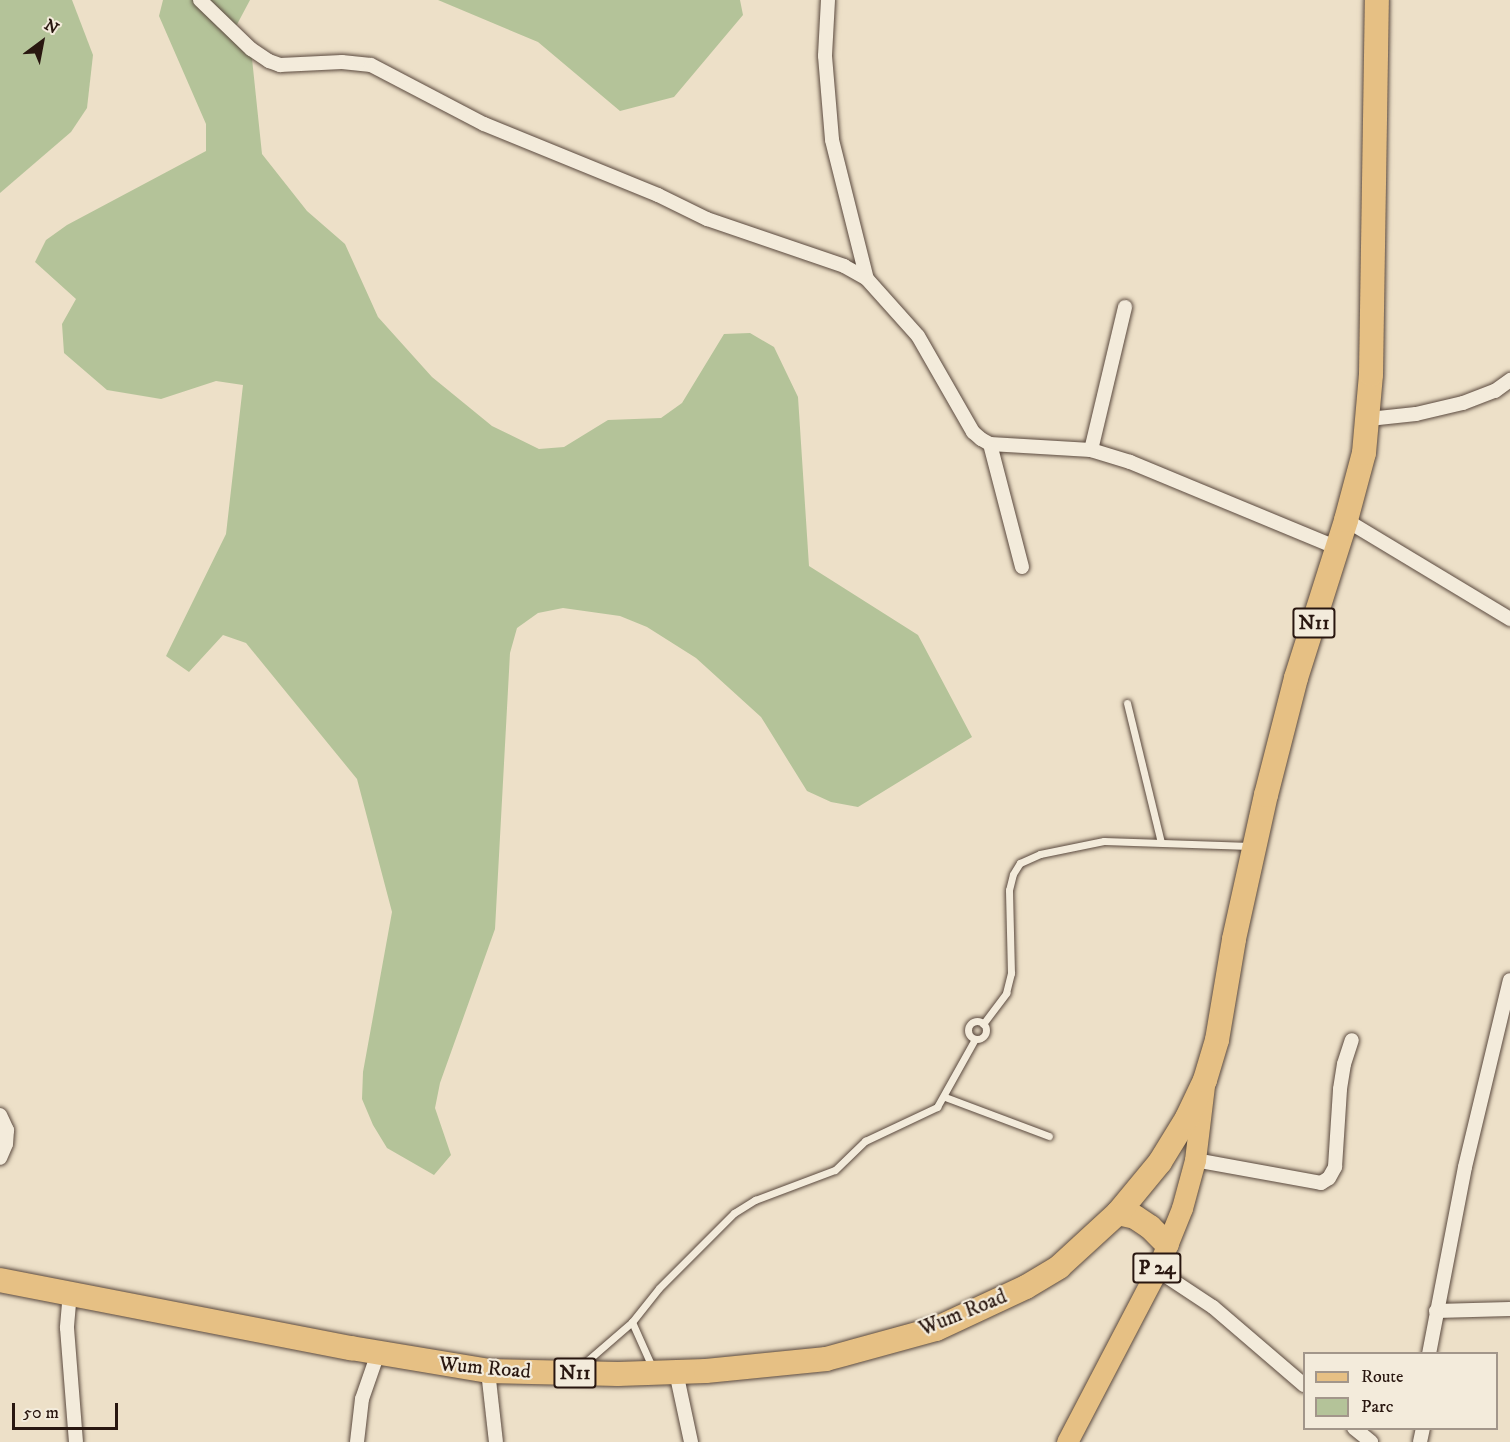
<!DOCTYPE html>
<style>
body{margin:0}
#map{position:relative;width:1510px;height:1442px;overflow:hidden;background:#ede0c8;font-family:"IM FELL DW Pica",serif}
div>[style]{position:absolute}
.green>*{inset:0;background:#b4c399}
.roads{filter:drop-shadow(0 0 2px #5a493e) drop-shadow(0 0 2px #5a493e)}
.lane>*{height:7px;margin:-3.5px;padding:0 3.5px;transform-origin:3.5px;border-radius:3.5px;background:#f3ebdb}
.lane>.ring{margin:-3.5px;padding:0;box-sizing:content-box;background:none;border:7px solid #f3ebdb;border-radius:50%}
.street>*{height:14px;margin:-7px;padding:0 7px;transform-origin:7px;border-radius:7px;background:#f3ebdb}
.primary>*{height:21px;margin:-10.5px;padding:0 10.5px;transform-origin:10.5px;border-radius:10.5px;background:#e6c084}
.highway>*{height:24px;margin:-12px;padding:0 12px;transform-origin:12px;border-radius:12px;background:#e6c084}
span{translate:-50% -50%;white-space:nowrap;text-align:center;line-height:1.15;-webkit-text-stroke:4.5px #f3ebdb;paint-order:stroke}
.shield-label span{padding:2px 4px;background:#f3ebdb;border:2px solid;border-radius:4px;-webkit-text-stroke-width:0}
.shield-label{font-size:20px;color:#291710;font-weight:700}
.street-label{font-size:21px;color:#291710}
.legend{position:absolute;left:1303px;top:1352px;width:195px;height:78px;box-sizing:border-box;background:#f3ebdb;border:2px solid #a2968a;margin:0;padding:8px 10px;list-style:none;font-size:18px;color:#291710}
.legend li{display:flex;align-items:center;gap:12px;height:30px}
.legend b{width:30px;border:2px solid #a2968a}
.north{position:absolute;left:12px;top:12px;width:60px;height:60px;-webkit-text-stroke:4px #f3ebdb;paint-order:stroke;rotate:32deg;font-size:16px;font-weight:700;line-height:24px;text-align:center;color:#291710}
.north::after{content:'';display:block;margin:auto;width:21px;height:27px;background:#291710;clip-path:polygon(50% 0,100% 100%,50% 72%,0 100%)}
.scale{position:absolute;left:12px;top:1403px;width:106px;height:27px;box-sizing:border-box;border:3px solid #291710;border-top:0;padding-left:8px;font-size:18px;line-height:21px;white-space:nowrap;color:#291710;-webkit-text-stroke:4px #f3ebdb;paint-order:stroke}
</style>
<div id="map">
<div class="green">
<div style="clip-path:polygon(0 0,72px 0,93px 55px,87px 108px,71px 132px,0 193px)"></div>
<div style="clip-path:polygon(163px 0,250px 0,233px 32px,251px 49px,262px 154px,307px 211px,345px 244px,378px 317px,432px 377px,492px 426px,539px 449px,564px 447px,608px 420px,661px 418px,682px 403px,724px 334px,750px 333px,774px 347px,798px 397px,809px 566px,918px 635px,972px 737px,858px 807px,831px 802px,807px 791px,761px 717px,696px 658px,647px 627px,620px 616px,563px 608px,538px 613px,517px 628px,510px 653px,495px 929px,440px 1083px,435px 1108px,451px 1155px,434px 1175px,387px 1148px,373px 1125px,362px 1099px,363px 1072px,392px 912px,357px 779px,246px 643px,223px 635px,189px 672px,166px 656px,226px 534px,243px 385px,216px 381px,161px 399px,107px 390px,64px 353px,62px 324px,76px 299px,35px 262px,46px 240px,67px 225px,206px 151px,206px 124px,159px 16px)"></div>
<div style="clip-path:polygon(438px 0,740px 0,743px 15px,674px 97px,620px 111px,538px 42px)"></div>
</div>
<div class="roads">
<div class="lane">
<div style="left:1127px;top:703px;width:143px;rotate:76.3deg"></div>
<div class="ring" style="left:968px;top:1021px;width:11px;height:11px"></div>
<div style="left:983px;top:1024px;width:39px;rotate:-53deg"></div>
<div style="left:1006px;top:993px;width:21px;rotate:-76deg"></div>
<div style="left:1011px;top:973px;width:83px;rotate:-91.4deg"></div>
<div style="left:1009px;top:890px;width:16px;rotate:-76deg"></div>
<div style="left:1013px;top:874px;width:13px;rotate:-58deg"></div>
<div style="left:1020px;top:863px;width:22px;rotate:-24deg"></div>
<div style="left:1040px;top:854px;width:65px;rotate:-11.5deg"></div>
<div style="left:1104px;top:841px;width:146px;rotate:2deg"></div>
<div style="left:945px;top:1097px;width:111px;rotate:20.6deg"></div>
<div style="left:632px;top:1322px;width:51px;rotate:65.9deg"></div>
<div style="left:580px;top:1367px;width:69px;rotate:-40.9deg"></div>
<div style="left:632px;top:1322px;width:43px;rotate:-51.5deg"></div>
<div style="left:659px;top:1288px;width:106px;rotate:-45deg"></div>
<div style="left:734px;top:1213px;width:25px;rotate:-32deg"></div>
<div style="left:755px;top:1200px;width:85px;rotate:-20.6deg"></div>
<div style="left:835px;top:1170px;width:42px;rotate:-44deg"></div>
<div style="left:865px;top:1141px;width:80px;rotate:-25.3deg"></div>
<div style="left:937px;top:1107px;width:78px;rotate:-60.8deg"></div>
</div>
<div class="street">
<div style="left:200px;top:0;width:71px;rotate:43.9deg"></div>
<div style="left:251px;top:49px;width:22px;rotate:34deg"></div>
<div style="left:269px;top:61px;width:12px;rotate:20deg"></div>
<div style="left:280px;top:65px;width:62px;rotate:-2.8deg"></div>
<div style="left:342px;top:62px;width:29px;rotate:6deg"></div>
<div style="left:371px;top:65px;width:127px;rotate:27.6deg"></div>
<div style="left:484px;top:124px;width:188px;rotate:22.2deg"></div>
<div style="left:658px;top:195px;width:55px;rotate:26.1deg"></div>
<div style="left:707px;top:219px;width:145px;rotate:18.9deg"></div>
<div style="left:844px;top:266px;width:26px;rotate:29deg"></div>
<div style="left:867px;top:279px;width:76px;rotate:48.2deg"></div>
<div style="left:918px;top:336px;width:111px;rotate:60.2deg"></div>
<div style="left:973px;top:432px;width:11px;rotate:41deg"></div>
<div style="left:981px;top:439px;width:10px;rotate:29deg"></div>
<div style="left:990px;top:444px;width:101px;rotate:3.4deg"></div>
<div style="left:1091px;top:450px;width:41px;rotate:17.1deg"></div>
<div style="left:1130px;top:462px;width:225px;rotate:22.5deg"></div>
<div style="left:828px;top:0;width:56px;rotate:93.1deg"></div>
<div style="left:825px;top:56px;width:84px;rotate:85.2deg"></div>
<div style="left:832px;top:140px;width:143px;rotate:75.9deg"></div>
<div style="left:1369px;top:419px;width:47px;rotate:-6.1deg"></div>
<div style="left:1416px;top:414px;width:48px;rotate:-13.2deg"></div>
<div style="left:1463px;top:403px;width:34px;rotate:-21deg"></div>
<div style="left:1495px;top:391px;width:19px;rotate:-36deg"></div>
<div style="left:990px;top:444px;width:127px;rotate:75.4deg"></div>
<div style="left:1091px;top:450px;width:147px;rotate:-76.6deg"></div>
<div style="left:1346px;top:520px;width:192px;rotate:31.1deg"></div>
<div style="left:0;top:1115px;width:17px;rotate:65deg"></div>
<div style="left:7px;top:1130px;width:14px;rotate:94deg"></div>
<div style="left:6px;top:1144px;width:15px;rotate:113deg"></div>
<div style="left:1195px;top:1160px;width:128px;rotate:10.3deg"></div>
<div style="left:1321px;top:1183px;width:9px;rotate:-32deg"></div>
<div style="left:1329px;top:1178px;width:13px;rotate:-61deg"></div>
<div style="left:1335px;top:1167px;width:78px;rotate:-86.3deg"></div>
<div style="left:1340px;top:1089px;width:25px;rotate:-81deg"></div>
<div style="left:1344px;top:1064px;width:25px;rotate:-72deg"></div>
<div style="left:1157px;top:1270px;width:67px;rotate:33.5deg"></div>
<div style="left:1213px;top:1307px;width:120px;rotate:40.6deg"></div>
<div style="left:70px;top:1292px;width:36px;rotate:95deg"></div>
<div style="left:67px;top:1328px;width:114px;rotate:85.5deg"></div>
<div style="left:1436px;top:1311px;width:74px;rotate:-1.5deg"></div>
<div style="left:1429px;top:1354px;width:190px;rotate:-79.1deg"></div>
<div style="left:1465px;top:1167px;width:192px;rotate:-76.5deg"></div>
<div style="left:488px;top:1371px;width:71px;rotate:83.6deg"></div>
<div style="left:676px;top:1372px;width:72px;rotate:77.9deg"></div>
<div style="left:1354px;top:1428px;width:22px;rotate:39deg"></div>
<div style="left:357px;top:1442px;width:43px;rotate:-83.4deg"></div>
<div style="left:362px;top:1399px;width:49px;rotate:-70.8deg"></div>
<div style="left:1420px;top:1442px;width:14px;rotate:-78deg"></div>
</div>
<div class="primary">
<div style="left:1067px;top:1442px;width:194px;rotate:-62.4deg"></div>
<div style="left:1157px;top:1270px;width:67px;rotate:-68deg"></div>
<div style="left:1182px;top:1208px;width:50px;rotate:-74.8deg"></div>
<div style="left:1195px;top:1160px;width:75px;rotate:-83.1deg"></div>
</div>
<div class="highway">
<div style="left:1118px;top:1213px;width:17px;rotate:13deg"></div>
<div style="left:1135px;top:1217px;width:18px;rotate:34deg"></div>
<div style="left:1150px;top:1227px;width:24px;rotate:45deg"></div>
<div style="left:0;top:1280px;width:358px;rotate:11deg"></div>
<div style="left:351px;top:1348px;width:139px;rotate:9.5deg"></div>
<div style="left:488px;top:1371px;width:130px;rotate:1.3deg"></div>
<div style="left:618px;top:1374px;width:88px;rotate:-2deg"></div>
<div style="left:706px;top:1371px;width:121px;rotate:-5.7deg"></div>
<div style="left:826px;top:1359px;width:114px;rotate:-15.3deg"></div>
<div style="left:936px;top:1329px;width:99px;rotate:-25deg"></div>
<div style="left:1026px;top:1287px;width:39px;rotate:-31deg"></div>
<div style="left:1059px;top:1267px;width:80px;rotate:-42.5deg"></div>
<div style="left:1118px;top:1213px;width:66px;rotate:-50.5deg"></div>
<div style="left:1160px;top:1162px;width:52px;rotate:-58.5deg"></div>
<div style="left:1187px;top:1118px;width:42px;rotate:-64.7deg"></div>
<div style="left:1205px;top:1080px;width:42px;rotate:-73.3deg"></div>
<div style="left:1217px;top:1040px;width:102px;rotate:-80.4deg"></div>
<div style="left:1234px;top:939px;width:148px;rotate:-77.5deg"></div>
<div style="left:1266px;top:795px;width:121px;rotate:-75.6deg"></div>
<div style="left:1296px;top:678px;width:166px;rotate:-72.4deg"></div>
<div style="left:1346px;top:520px;width:69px;rotate:-75deg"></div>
<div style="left:1364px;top:453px;width:79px;rotate:-84.9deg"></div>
<div style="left:1371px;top:374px;width:374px;rotate:-89.1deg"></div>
</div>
</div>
<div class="shield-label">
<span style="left:1314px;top:623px">N11</span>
<span style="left:1157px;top:1268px">P 24</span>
<span style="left:575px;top:1373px">N11</span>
</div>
<div class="street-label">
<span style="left:963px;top:1313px;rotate:-22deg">Wum Road</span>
<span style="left:485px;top:1368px;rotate:5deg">Wum Road</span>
</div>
<ul class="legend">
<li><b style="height:8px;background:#e6c084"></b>Route</li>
<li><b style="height:16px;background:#b4c399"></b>Parc</li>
</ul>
<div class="north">N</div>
<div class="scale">50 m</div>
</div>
